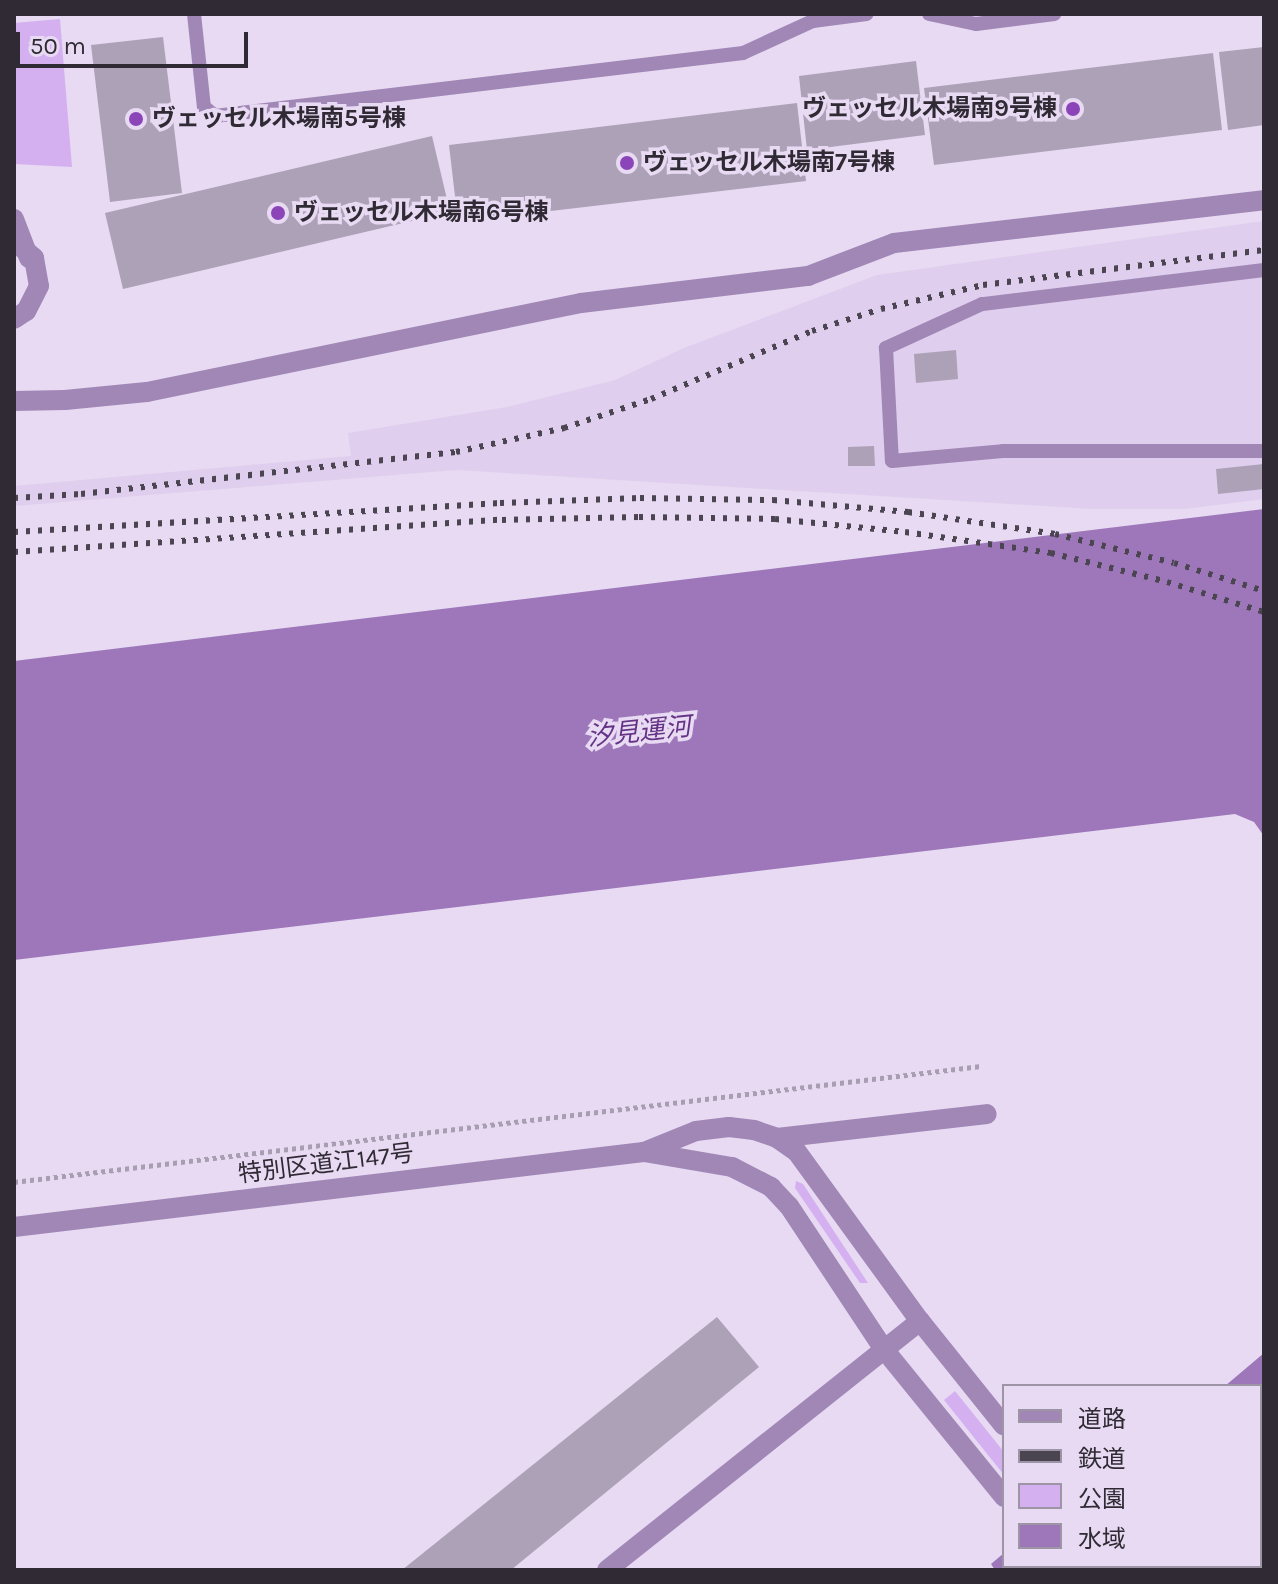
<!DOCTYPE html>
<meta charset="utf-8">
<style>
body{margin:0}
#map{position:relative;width:1278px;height:1584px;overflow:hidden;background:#e7daf2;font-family:Karla,"Noto Sans JP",sans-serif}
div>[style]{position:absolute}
.built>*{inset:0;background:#dfceed}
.green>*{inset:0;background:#d5b0f1}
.water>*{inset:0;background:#9d77ba}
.building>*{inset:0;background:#ada1b8}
.path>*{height:5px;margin-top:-2.5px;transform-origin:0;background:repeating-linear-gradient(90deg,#a89eb1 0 4px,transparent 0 8px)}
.service>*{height:14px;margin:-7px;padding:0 7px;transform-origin:7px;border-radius:7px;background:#a187b6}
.pedestrian>*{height:20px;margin:-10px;padding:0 10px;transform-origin:10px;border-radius:10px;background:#a187b6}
.minor>*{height:20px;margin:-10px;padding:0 10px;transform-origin:10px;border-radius:10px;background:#a187b6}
.tertiary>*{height:20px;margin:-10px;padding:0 10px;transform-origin:10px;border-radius:10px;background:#a187b6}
.rail>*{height:6px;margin-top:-3px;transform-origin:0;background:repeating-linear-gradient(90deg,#4b4551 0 4px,transparent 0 12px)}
.pedestrian-bridge>*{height:20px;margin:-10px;padding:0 10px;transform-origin:10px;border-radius:10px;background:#a187b6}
.dots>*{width:22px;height:22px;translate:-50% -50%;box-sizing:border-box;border:4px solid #e7daf2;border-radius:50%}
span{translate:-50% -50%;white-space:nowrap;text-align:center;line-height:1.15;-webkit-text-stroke:7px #e7daf2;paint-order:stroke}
.poi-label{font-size:24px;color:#2f2a34;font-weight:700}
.right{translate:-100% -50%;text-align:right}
.left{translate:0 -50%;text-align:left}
.street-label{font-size:24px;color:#2f2a34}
.water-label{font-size:26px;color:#653385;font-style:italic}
.frame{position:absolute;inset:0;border:16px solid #2f2a34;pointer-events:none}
.legend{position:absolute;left:1002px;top:1384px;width:260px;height:184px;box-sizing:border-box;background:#e7daf2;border:2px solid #9d94a6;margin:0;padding:10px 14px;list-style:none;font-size:24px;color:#2f2a34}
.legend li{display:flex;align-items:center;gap:16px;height:40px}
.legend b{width:40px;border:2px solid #9d94a6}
.scale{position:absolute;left:16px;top:32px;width:232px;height:36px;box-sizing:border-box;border:4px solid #2f2a34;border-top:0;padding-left:10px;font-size:24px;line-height:28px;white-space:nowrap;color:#2f2a34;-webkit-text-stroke:6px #e7daf2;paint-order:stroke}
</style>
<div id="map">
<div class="built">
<div style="clip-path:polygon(1264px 221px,1264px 499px,1185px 509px,1092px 509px,456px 470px,14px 506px,14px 486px,351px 456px,348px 433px,507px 407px,615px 380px,684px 348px,877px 275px)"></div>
</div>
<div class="green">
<div style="clip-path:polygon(60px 19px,72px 167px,14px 164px,14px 23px)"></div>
<div style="clip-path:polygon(796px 1181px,803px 1184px,868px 1283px,860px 1283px,795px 1188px)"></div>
<div style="clip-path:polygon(955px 1391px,1004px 1452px,1004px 1475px,944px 1400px)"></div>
</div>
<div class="water">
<div style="clip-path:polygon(1264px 509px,1264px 836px,1254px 822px,1235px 814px,14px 960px,14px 661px)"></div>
<div style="clip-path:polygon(1264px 1353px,1264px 1570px,995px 1570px,991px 1564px,1004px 1553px,1004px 1566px,1260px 1566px,1260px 1386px,1225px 1386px)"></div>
</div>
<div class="building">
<div style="clip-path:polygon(163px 37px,182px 193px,110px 202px,91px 45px)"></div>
<div style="clip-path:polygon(1264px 47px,1264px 125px,1228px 130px,1219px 52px)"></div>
<div style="clip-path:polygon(1213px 53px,1222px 130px,934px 165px,924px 88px)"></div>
<div style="clip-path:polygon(916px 61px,925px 135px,807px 150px,799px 76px)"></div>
<div style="clip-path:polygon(797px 103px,806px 181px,458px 222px,449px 145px)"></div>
<div style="clip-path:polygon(432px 136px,450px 212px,123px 289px,105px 213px)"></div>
<div style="clip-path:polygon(956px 350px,958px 379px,916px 383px,914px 354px)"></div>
<div style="clip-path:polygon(874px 446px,875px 466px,848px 466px,848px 447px)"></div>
<div style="clip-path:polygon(1264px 464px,1264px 489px,1218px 494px,1216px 469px)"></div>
<div style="clip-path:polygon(717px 1317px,759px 1367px,511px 1570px,402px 1570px)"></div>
</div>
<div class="path">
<div style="left:14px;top:1182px;width:974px;rotate:-6.84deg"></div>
</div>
<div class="service">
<div style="left:194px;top:14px;width:94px;rotate:83.9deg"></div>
<div style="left:204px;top:107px;width:14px;rotate:39deg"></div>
<div style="left:215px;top:116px;width:532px;rotate:-6.8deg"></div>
<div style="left:743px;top:53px;width:77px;rotate:-24.6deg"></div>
<div style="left:813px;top:21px;width:54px;rotate:-7.4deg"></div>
<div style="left:929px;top:14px;width:48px;rotate:12deg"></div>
<div style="left:976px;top:24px;width:79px;rotate:-7.3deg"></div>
<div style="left:1264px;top:270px;width:284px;rotate:173.1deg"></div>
<div style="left:982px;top:304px;width:106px;rotate:155.4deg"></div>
<div style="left:886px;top:348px;width:113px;rotate:87deg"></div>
<div style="left:892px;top:461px;width:111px;rotate:-5.1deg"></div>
<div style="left:1003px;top:451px;width:261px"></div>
</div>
<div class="pedestrian">
<div style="left:14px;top:219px;width:42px;rotate:69deg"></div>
</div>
<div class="minor">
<div style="left:14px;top:401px;width:51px;rotate:-1.1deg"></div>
<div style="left:65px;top:400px;width:82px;rotate:-5.6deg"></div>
<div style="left:147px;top:392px;width:443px;rotate:-11.6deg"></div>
<div style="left:581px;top:303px;width:229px;rotate:-6.8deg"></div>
<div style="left:808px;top:276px;width:92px;rotate:-21deg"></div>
<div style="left:894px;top:243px;width:372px;rotate:-6.6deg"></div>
<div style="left:777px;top:1138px;width:211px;rotate:-6.5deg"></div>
</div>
<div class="tertiary">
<div style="left:644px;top:1152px;width:89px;rotate:9.7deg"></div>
<div style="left:732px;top:1167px;width:44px;rotate:27.1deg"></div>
<div style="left:771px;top:1187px;width:26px;rotate:47deg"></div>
<div style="left:789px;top:1206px;width:170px;rotate:56.5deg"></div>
<div style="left:883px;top:1348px;width:192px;rotate:50.9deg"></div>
<div style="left:14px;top:1227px;width:634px;rotate:-6.79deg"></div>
<div style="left:644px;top:1152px;width:56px;rotate:-22deg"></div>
<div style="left:696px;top:1131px;width:33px;rotate:-7deg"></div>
<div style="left:729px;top:1127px;width:25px;rotate:7deg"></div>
<div style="left:754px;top:1130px;width:24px;rotate:19deg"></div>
<div style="left:777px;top:1138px;width:24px;rotate:35deg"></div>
<div style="left:797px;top:1152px;width:209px;rotate:54deg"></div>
<div style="left:920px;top:1321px;width:134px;rotate:51.3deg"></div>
<div style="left:1061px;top:1566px;width:5px;rotate:53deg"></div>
<div style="left:1117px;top:1566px;width:5px;rotate:53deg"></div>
<div style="left:607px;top:1570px;width:400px;rotate:-38.5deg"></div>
</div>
<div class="rail">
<div style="left:14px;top:498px;width:67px;rotate:-3.4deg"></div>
<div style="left:81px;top:494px;width:377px;rotate:-6.4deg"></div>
<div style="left:456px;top:452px;width:111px;rotate:-12.5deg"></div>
<div style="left:564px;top:428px;width:92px;rotate:-18.4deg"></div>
<div style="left:651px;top:399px;width:175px;rotate:-22.9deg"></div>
<div style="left:812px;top:331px;width:72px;rotate:-17.7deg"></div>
<div style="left:881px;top:309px;width:105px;rotate:-13.2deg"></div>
<div style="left:983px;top:285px;width:283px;rotate:-7.1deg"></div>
<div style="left:14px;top:532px;width:487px;rotate:-3.4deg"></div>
<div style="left:500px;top:503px;width:140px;rotate:-2deg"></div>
<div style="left:640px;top:498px;width:133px;rotate:0.9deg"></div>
<div style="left:773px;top:500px;width:136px;rotate:5.1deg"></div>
<div style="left:908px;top:512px;width:149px;rotate:8.5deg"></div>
<div style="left:1055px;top:534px;width:122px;rotate:13.7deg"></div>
<div style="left:1174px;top:563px;width:94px;rotate:17.3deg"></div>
<div style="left:14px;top:552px;width:489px;rotate:-3.8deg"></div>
<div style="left:502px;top:520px;width:137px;rotate:-1.3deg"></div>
<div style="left:639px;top:517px;width:136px;rotate:0.8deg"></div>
<div style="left:775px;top:519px;width:131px;rotate:5.7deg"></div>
<div style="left:905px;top:532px;width:148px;rotate:8.2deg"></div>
<div style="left:1051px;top:553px;width:120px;rotate:14deg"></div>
<div style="left:1167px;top:582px;width:102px;rotate:17.2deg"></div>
</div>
<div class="pedestrian-bridge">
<div style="left:14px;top:241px;width:26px;rotate:40deg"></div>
<div style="left:34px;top:258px;width:28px;rotate:80deg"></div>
<div style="left:39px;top:286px;width:28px;rotate:117deg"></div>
<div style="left:26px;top:311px;width:14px;rotate:146deg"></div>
</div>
<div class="dots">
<div style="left:1073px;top:109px;background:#8b45b8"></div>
<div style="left:136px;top:119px;background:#8b45b8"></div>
<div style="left:627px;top:163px;background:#8b45b8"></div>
<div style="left:278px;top:213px;background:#8b45b8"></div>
</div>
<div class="poi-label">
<span class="right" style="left:1057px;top:109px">ヴェッセル木場南9号棟</span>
<span class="left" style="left:152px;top:119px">ヴェッセル木場南5号棟</span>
<span class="left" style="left:643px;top:163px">ヴェッセル木場南7号棟</span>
<span class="left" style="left:294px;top:213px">ヴェッセル木場南6号棟</span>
</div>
<div class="street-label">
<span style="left:326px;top:1164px;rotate:-7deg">特別区道江147号</span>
</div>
<div class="water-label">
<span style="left:639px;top:732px;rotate:-6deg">汐見運河</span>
</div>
<div class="frame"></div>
<ul class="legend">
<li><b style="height:10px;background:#a187b6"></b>道路</li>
<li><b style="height:10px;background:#4b4551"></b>鉄道</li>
<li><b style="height:22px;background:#d5b0f1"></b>公園</li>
<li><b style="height:22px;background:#9d77ba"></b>水域</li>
</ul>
<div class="scale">50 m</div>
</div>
